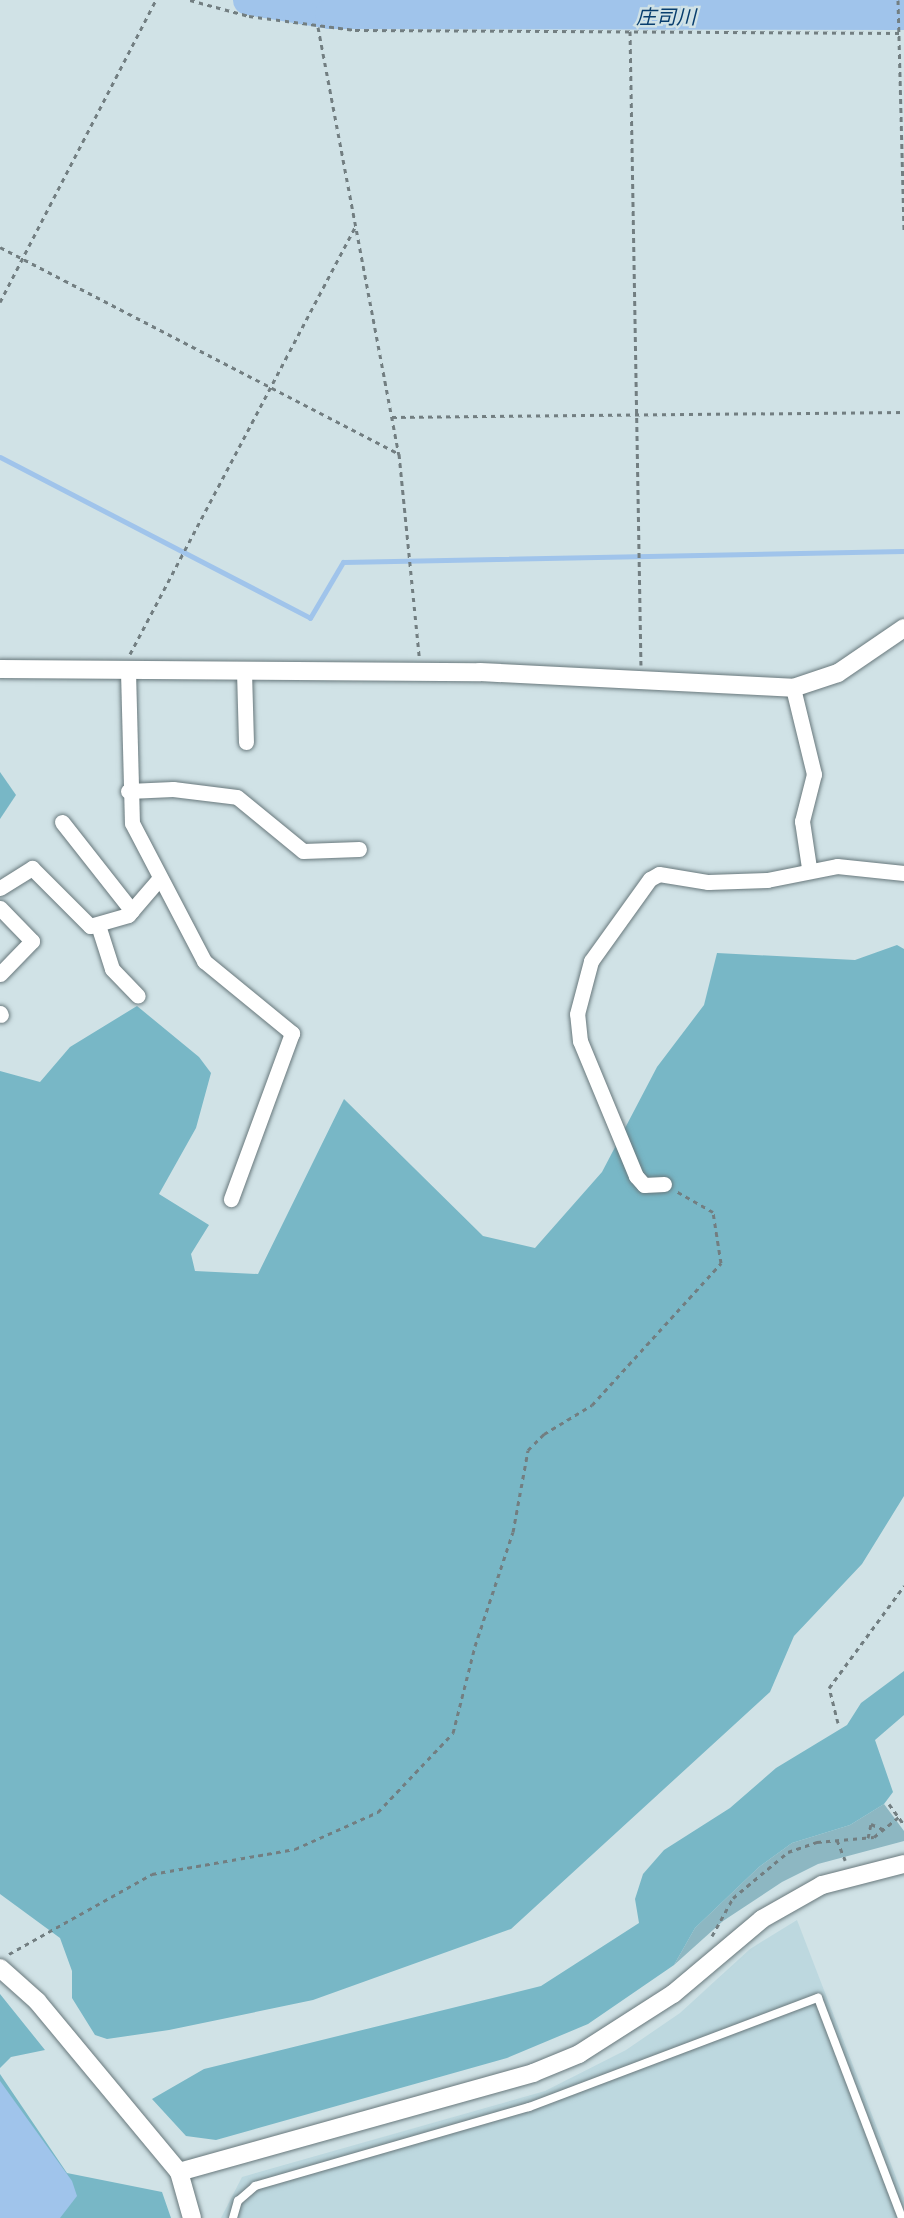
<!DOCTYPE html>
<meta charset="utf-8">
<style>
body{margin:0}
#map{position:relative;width:904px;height:2218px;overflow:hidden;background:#d0e2e6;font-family:"DM Sans","Noto Sans JP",sans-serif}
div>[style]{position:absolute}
.built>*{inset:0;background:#bdd8df}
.green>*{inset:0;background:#8db7c2}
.forest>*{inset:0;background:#78b7c6}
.water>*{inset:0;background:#a0c4eb}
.stream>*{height:5px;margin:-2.5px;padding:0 2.5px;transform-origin:2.5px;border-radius:2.5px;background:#a0c4eb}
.river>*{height:30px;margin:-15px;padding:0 15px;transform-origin:15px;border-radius:15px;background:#a0c4eb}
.path>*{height:3px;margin-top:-1.5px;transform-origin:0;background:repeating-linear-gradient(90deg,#727e81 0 4.5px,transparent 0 9px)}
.roads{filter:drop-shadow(0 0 2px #68787c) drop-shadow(0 0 2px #68787c)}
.service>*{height:8px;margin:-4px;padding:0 4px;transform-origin:4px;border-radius:4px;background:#fff}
.minor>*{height:15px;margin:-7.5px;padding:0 7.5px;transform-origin:7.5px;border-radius:7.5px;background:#fff}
.tertiary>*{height:18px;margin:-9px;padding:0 9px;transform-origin:9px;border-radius:9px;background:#fff}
span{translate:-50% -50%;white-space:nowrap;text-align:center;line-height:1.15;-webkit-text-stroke:5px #d0e2e6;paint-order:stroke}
.water-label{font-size:20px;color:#083e6e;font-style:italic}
</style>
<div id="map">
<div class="built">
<div style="clip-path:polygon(797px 1920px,904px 2198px,904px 2218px,221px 2218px,242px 2177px,545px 2091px,626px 2050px,680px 2013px,750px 1949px)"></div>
</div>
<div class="green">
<div style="clip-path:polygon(884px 1804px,904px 1831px,904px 1841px,818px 1864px,782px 1882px,723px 1921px,674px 1965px,695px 1928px,759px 1867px,792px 1843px,850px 1825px)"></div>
</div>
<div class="forest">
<div style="clip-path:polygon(0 772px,16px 795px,0 819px)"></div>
<div style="clip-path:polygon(897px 945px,904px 949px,904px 1496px,862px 1564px,794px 1636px,770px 1692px,511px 1929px,313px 2000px,169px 2030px,107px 2039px,95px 2035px,72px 1998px,72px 1971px,60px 1938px,0 1894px,0 1071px,40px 1082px,70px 1047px,137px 1006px,199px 1057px,211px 1073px,196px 1128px,159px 1194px,209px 1225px,191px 1254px,195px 1271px,258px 1274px,344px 1099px,483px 1236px,535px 1248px,602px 1172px,657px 1067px,704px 1005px,717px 953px,855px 960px)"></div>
<div style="clip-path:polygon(904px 1671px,904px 1715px,875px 1740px,893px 1792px,884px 1804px,850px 1825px,792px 1843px,759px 1867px,695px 1928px,674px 1965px,588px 2024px,507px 2058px,216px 2140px,186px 2136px,152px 2099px,204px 2069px,541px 1986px,639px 1923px,635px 1899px,643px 1874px,664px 1850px,730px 1808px,776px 1768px,847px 1725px,861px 1703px)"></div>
<div style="clip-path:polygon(0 1994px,45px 2050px,11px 2057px,0 2068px)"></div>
<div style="clip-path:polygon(0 2074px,67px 2173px,162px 2192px,171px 2218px,0 2218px)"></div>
</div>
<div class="water">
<div style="clip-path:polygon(0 2081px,72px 2181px,77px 2196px,60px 2218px,0 2218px)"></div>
</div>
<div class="stream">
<div style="left:0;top:457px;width:349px;rotate:27.4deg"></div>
<div style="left:310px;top:618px;width:65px;rotate:-59.5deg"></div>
<div style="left:343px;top:562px;width:561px;rotate:-1.12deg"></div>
</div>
<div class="river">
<div style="left:248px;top:0;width:83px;rotate:9.7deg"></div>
<div style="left:330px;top:14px;width:574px;rotate:0.1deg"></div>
</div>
<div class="path">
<div style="left:190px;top:0;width:61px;rotate:15.2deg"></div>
<div style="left:249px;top:16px;width:107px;rotate:7.5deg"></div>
<div style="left:355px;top:30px;width:549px;rotate:0.31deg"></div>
<div style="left:898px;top:0;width:231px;rotate:88.5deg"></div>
<div style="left:318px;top:27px;width:435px;rotate:79.3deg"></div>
<div style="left:399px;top:454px;width:203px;rotate:84.3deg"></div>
<div style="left:630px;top:31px;width:634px;rotate:89.01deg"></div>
<div style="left:0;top:247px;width:449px;rotate:27.4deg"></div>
<div style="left:0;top:302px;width:340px;rotate:-62.7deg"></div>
<div style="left:392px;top:417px;width:512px;rotate:-0.56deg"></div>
<div style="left:130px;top:654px;width:483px;rotate:-62.2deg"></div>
<div style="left:838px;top:1723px;width:36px;rotate:-104deg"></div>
<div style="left:829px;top:1688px;width:127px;rotate:-53.7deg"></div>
<div style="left:889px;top:1804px;width:26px;rotate:54deg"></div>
<div style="left:868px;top:1838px;width:14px;rotate:-78deg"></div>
<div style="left:871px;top:1824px;width:13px;rotate:23deg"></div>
<div style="left:837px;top:1840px;width:22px;rotate:68deg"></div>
<div style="left:712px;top:1936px;width:43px;rotate:-61.1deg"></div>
<div style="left:733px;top:1898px;width:72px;rotate:-39.9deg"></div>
<div style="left:788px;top:1852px;width:31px;rotate:-19deg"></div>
<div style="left:817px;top:1842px;width:57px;rotate:-5deg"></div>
<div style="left:874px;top:1837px;width:32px;rotate:-39deg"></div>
<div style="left:9px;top:1954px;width:164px;rotate:-29.2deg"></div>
<div style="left:152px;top:1874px;width:145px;rotate:-9.9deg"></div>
<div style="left:295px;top:1849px;width:91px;rotate:-24deg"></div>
<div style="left:378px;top:1812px;width:109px;rotate:-46.5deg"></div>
<div style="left:453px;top:1733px;width:90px;rotate:-75.8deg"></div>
<div style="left:475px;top:1646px;width:120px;rotate:-71.6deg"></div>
<div style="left:513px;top:1532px;width:83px;rotate:-79.6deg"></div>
<div style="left:528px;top:1450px;width:23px;rotate:-45deg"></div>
<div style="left:544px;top:1434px;width:56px;rotate:-31.1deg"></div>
<div style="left:592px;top:1405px;width:192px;rotate:-47.7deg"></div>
<div style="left:721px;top:1263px;width:52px;rotate:-98.9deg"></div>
<div style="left:713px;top:1212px;width:43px;rotate:-150.4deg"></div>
</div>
<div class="roads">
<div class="service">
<div style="left:233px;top:2218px;width:18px;rotate:-74deg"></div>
<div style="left:238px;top:2201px;width:23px;rotate:-41deg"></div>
<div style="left:255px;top:2186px;width:285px;rotate:-16.1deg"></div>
<div style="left:529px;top:2107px;width:309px;rotate:-20.7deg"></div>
<div style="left:818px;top:1998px;width:235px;rotate:69.1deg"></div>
</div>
<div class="minor">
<div style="left:128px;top:671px;width:152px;rotate:88.5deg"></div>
<div style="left:132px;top:823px;width:156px;rotate:62.4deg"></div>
<div style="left:204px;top:961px;width:114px;rotate:39.3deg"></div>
<div style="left:292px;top:1033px;width:177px;rotate:110.2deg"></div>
<div style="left:244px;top:671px;width:71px;rotate:88.4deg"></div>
<div style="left:793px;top:688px;width:89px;rotate:76.3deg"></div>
<div style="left:814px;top:774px;width:49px;rotate:104.3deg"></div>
<div style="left:802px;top:821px;width:48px;rotate:81.5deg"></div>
<div style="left:128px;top:791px;width:45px;rotate:-2.5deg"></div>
<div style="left:173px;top:789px;width:64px;rotate:7.1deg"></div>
<div style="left:237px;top:797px;width:85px;rotate:39.3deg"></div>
<div style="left:303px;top:851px;width:56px;rotate:-2deg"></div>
<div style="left:62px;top:822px;width:113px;rotate:51.8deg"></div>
<div style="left:0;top:888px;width:38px;rotate:-32deg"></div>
<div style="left:32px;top:868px;width:82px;rotate:45deg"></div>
<div style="left:90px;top:926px;width:40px;rotate:-16deg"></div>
<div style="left:128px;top:915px;width:48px;rotate:-49.3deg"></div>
<div style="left:0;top:908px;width:46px;rotate:45.9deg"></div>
<div style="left:32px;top:941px;width:46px;rotate:134.1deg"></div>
<div style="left:98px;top:925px;width:46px;rotate:72.3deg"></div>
<div style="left:112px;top:969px;width:37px;rotate:46deg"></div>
<div style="left:0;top:1013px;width:2px;rotate:63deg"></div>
<div style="left:664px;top:1184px;width:20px;rotate:177deg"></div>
<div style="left:644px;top:1185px;width:12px;rotate:-132deg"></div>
<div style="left:636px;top:1176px;width:146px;rotate:-112.5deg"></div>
<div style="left:580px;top:1041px;width:27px;rotate:-96deg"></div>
<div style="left:577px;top:1014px;width:55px;rotate:-75.2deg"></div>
<div style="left:591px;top:961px;width:101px;rotate:-54.3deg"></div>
<div style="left:650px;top:879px;width:10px;rotate:-29deg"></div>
<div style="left:659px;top:874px;width:50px;rotate:9.3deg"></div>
<div style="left:708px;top:882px;width:59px;rotate:-1.9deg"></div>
<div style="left:767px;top:880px;width:71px;rotate:-11.3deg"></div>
<div style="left:837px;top:866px;width:67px;rotate:6deg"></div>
</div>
<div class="tertiary">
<div style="left:0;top:669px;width:480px;rotate:0.4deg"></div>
<div style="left:480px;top:672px;width:313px;rotate:2.9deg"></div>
<div style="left:793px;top:688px;width:47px;rotate:-18.4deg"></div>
<div style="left:838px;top:673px;width:80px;rotate:-34.3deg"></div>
<div style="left:0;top:1968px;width:50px;rotate:41.7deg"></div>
<div style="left:37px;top:2001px;width:222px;rotate:50.3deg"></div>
<div style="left:192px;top:2218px;width:48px;rotate:-105.8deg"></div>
<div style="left:179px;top:2172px;width:368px;rotate:-15.6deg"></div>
<div style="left:533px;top:2073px;width:50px;rotate:-22.4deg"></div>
<div style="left:579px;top:2054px;width:112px;rotate:-32.6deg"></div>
<div style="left:673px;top:1994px;width:116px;rotate:-40.1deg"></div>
<div style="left:762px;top:1919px;width:69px;rotate:-29.5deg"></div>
<div style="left:822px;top:1885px;width:85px;rotate:-14.4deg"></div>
</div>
</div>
<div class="water-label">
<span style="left:666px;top:17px">庄司川</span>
</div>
</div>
